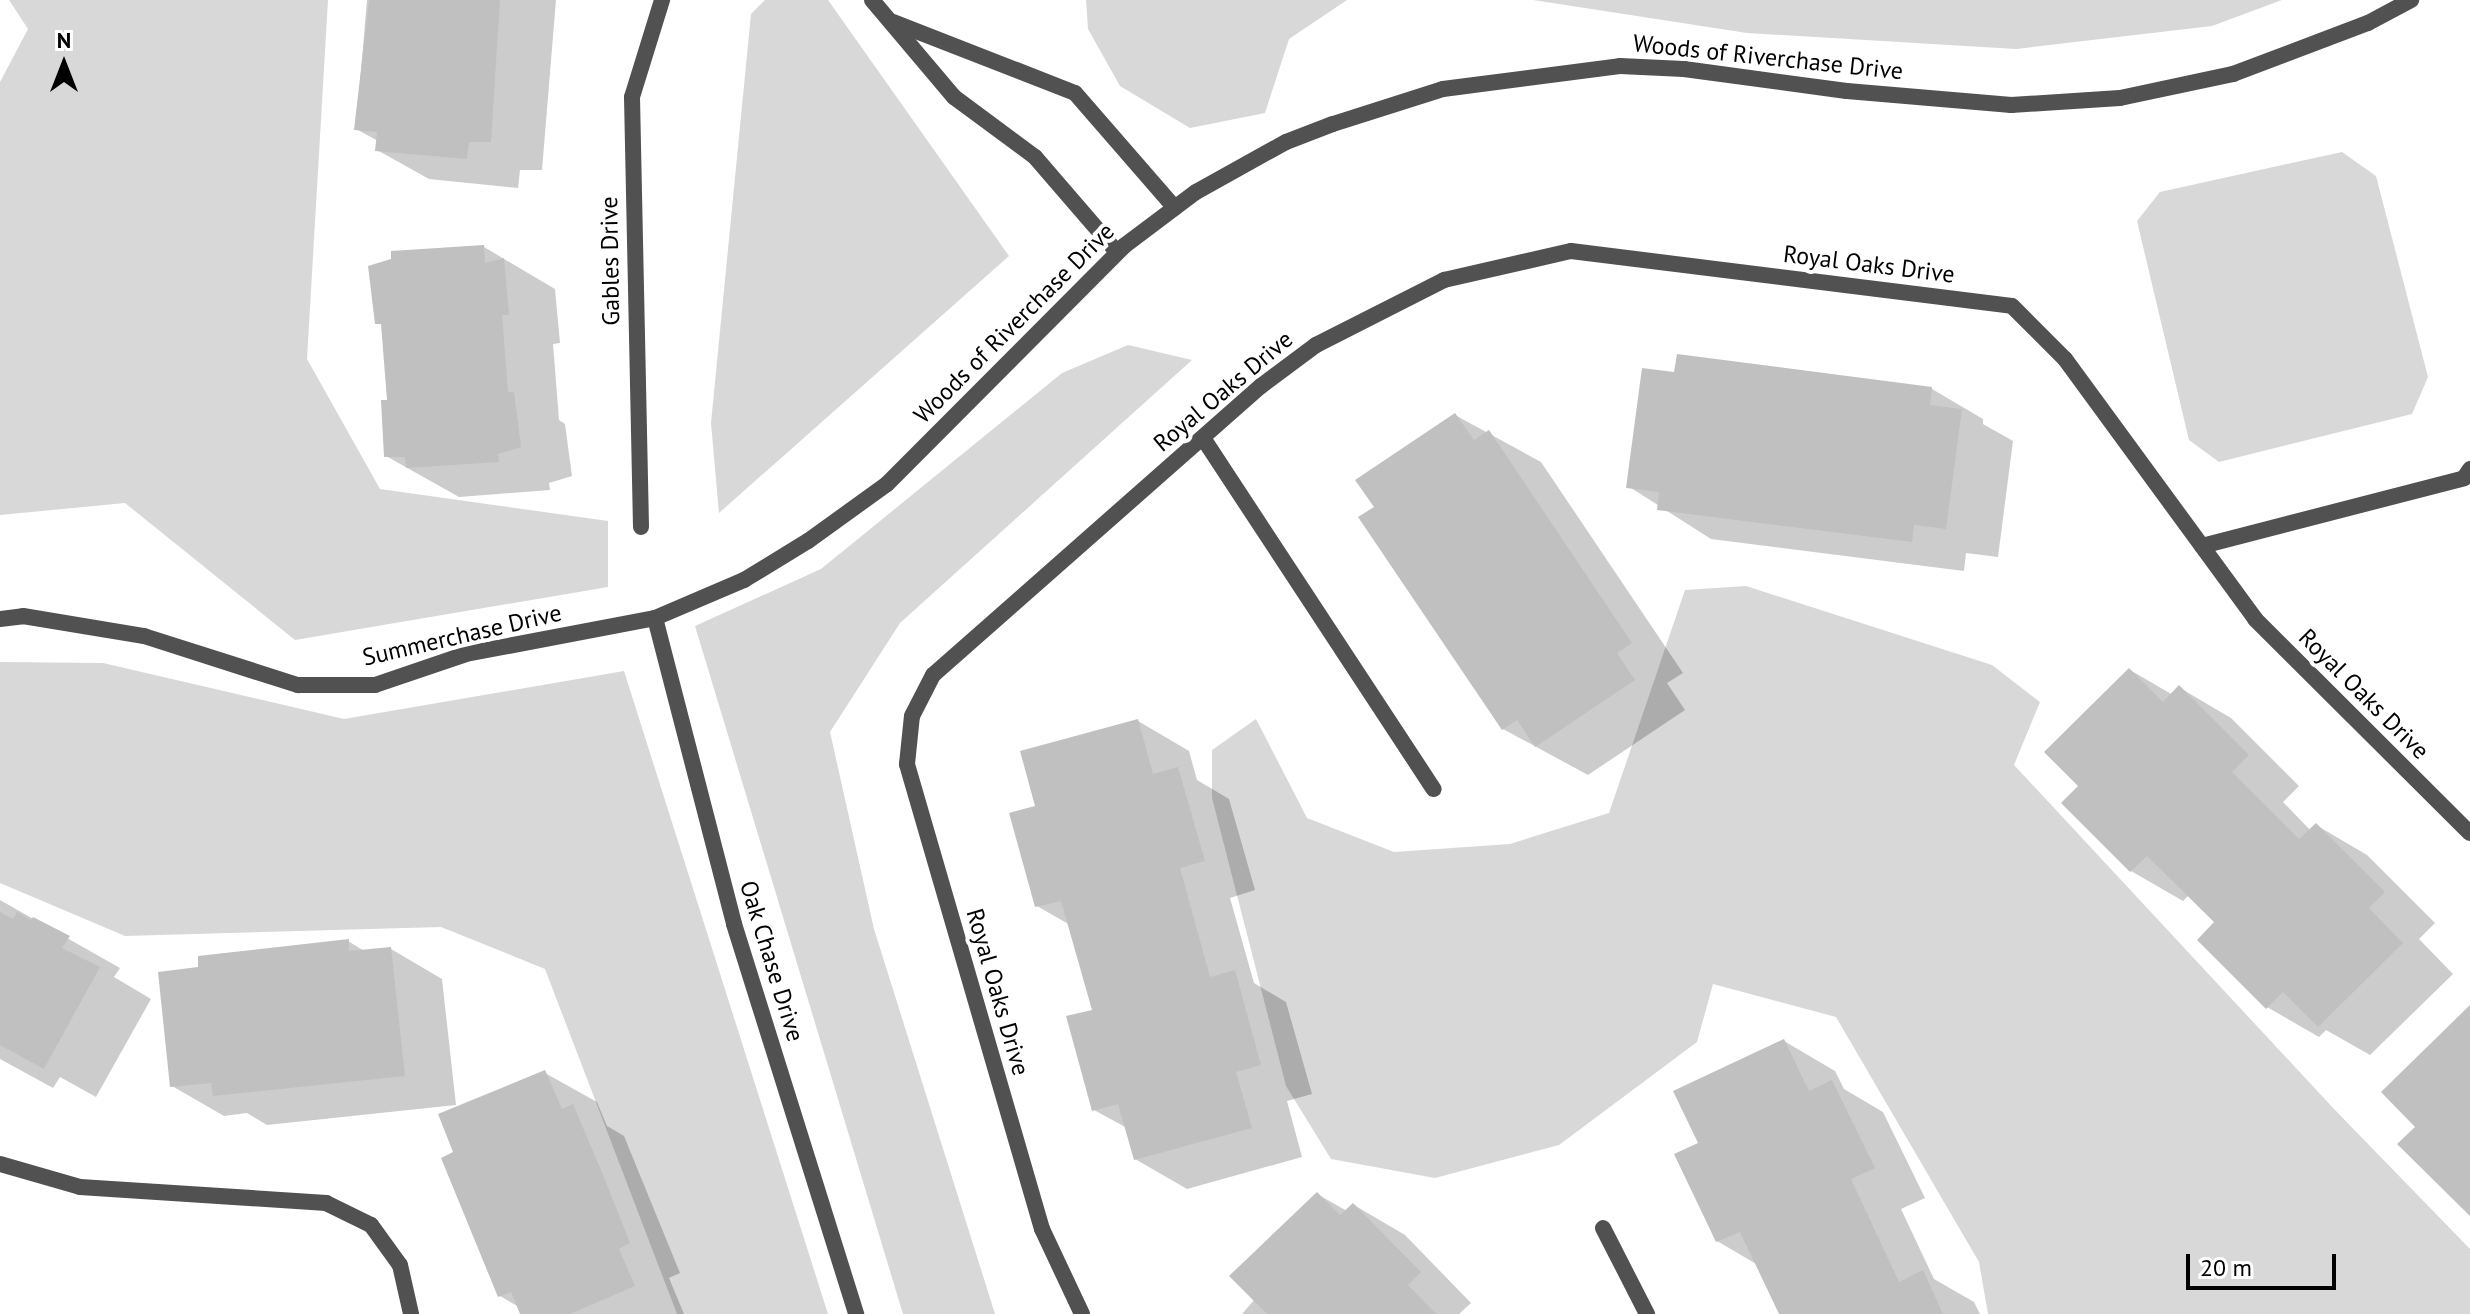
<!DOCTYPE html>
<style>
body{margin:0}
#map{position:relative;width:2470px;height:1314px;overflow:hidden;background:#fff;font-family:"PT Sans",sans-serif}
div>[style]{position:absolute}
.green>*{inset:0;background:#d8d8d8}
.shadow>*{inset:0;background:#0003}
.building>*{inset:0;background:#c0c0c0}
.lane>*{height:16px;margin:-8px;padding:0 8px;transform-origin:8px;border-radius:8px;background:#515151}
.street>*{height:16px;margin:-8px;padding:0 8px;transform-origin:8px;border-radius:8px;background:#515151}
span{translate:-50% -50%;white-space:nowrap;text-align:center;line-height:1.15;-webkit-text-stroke:8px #fff;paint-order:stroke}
.street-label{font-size:24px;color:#000}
.north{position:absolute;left:24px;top:24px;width:80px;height:80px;-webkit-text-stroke:6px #fff;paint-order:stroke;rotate:0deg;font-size:22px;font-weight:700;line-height:32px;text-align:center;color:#000}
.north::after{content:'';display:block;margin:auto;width:28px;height:36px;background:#000;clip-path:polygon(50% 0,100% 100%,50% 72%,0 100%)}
.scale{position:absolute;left:2186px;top:1254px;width:150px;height:36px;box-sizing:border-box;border:4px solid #000;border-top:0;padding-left:10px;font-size:24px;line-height:28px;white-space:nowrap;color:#000;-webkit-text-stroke:6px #fff;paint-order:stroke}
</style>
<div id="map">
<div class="green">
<div style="clip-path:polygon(9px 0,328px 0,307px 359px,380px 489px,608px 521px,608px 587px,295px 640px,125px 503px,0 515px,0 82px,28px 29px)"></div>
<div style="clip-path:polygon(765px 0,828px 0,1009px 256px,719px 513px,711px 423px,751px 14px)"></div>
<div style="clip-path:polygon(1086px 0,1347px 0,1289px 39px,1265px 113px,1190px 128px,1120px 86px,1088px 29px)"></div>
<div style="clip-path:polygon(1533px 0,2282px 0,2212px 26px,2016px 49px,1747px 33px)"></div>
<div style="clip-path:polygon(2342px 152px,2376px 176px,2428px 377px,2412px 414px,2219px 462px,2189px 440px,2137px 221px,2160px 192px)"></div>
<div style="clip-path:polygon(1128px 345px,1192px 360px,900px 623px,830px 732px,874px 929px,995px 1314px,903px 1314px,695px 626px,821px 569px,1062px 373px)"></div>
<div style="clip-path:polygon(1746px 586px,1992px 665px,2040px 702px,2014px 765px,2335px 1110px,2470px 1249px,2470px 1314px,1988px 1314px,1979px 1262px,1836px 1017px,1713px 984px,1697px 1042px,1559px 1145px,1435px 1178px,1331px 1159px,1286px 1086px,1212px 798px,1212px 750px,1256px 719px,1307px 818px,1394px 852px,1510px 844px,1609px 813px,1685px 590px)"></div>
<div style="clip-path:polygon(0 662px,103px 663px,344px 719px,624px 671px,828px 1314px,677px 1314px,545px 969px,441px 927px,125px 936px,0 883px)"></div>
</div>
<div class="shadow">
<div style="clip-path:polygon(367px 0,556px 0,542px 170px,520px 170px,518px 188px,429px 179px,377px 150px,378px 141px,356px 129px)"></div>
<div style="clip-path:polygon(484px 247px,555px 289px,560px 343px,553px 344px,559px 420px,565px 424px,572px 476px,549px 483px,550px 490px,459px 497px,386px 456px,389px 402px,384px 326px,377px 322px)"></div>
<div style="clip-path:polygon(1676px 374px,1835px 376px,1932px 389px,1983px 419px,1983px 424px,2013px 441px,1998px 557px,1966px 553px,1964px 571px,1711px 539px,1628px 486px)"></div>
<div style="clip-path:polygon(1455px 415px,1541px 462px,1683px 673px,1667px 683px,1685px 710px,1588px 775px,1503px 729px,1376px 508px)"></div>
<div style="clip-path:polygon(2130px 670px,2173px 695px,2180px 688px,2231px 718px,2299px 786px,2283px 802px,2311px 831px,2316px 825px,2367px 855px,2435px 923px,2419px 939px,2453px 974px,2370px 1055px,2326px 1030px,2319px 1037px,2267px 1007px,2216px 922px,2189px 895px,2183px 901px,2131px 871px,2081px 786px)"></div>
<div style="clip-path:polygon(1138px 721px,1189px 751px,1197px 780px,1229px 799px,1255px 890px,1230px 898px,1254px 983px,1286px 1002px,1312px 1094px,1287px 1101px,1302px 1157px,1187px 1189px,1135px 1159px,1127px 1128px,1094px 1110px,1094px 1011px,1070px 925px,1037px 906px,1038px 807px)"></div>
<div style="clip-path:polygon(0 900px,120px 968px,114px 977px,151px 999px,96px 1097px,60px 1077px,53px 1088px,0 1059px)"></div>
<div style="clip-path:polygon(348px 941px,366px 952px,391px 949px,442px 979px,456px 1105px,267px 1125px,247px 1113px,224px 1116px,172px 1086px,200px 969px)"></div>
<div style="clip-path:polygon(1784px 1041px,1835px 1071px,1844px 1089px,1883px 1112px,1925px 1198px,1901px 1209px,1934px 1279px,1974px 1302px,1980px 1314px,1781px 1314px,1758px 1265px,1717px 1241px,1701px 1144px)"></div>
<div style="clip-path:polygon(545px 1073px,597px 1102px,607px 1126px,624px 1136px,680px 1273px,669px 1278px,684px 1314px,522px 1314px,519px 1307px,500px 1296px,456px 1153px)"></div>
<div style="clip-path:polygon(1317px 1194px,1347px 1211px,1354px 1205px,1405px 1235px,1471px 1303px,1459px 1314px,1242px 1314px,1255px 1299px)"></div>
</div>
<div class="building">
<div style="clip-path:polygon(369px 0,500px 0,491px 142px,469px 142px,467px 159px,375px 151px,377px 132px,354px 130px)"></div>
<div style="clip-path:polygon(484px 245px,485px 263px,504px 258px,509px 315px,502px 315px,508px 392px,514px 392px,521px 447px,498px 454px,499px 462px,406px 468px,405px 457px,384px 457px,381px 400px,387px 400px,381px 324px,375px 324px,368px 266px,391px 259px,391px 251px)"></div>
<div style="clip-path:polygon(1677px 354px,1932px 387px,1930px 405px,1962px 409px,1946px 529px,1914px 525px,1912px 542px,1657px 510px,1659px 492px,1626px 488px,1642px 368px,1674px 372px)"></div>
<div style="clip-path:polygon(1455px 413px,1474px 440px,1489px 430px,1632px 643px,1617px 653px,1635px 680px,1535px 747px,1517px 720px,1502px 730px,1358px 517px,1374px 507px,1355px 480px)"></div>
<div style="clip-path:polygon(2129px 668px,2163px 702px,2179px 685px,2249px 755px,2232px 772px,2299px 839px,2316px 823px,2385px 892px,2369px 908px,2403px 943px,2318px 1027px,2283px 992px,2266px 1009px,2197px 940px,2214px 922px,2147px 856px,2130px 872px,2061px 803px,2078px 786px,2044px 752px)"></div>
<div style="clip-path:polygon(1138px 719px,1153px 774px,1178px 767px,1205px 861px,1180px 868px,1210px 977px,1235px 970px,1261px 1065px,1236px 1072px,1252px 1128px,1134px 1160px,1118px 1104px,1092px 1111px,1066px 1016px,1092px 1010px,1061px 901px,1035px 907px,1009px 813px,1035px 806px,1020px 751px)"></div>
<div style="clip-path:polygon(0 912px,13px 919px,17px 912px,31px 920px,33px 917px,70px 936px,62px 948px,100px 967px,44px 1069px,0 1045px)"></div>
<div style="clip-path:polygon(349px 939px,349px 951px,391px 947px,405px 1076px,213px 1096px,211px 1083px,170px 1087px,158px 972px,198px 967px,198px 956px)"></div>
<div style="clip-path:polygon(2470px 1005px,2470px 1216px,2397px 1144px,2415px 1127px,2381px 1092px)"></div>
<div style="clip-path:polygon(1784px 1039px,1809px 1091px,1832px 1080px,1875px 1168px,1851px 1179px,1899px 1282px,1923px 1270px,1943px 1314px,1779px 1314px,1740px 1232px,1716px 1242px,1674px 1154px,1698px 1143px,1673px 1091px)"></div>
<div style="clip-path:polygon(545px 1070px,562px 1109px,573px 1104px,603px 1175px,630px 1243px,619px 1249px,635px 1286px,570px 1314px,520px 1314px,511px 1292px,498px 1297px,441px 1158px,453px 1152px,438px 1114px)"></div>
<div style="clip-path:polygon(1317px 1192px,1340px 1215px,1353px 1203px,1421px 1272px,1408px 1285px,1436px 1314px,1267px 1314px,1229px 1276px)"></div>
</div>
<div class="lane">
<div style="left:1203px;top:438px;width:420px;rotate:56.7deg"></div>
<div style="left:2202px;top:546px;width:271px;rotate:-14.5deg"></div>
<div style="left:2464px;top:478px;width:11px;rotate:-56deg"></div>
<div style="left:1603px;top:1228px;width:97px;rotate:62.9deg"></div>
<div style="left:1082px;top:1314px;width:94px;rotate:-115.2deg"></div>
<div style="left:1042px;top:1229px;width:484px;rotate:-106.2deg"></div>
<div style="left:907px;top:764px;width:48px;rotate:-84.1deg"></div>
<div style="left:912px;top:716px;width:46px;rotate:-62.9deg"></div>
<div style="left:933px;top:675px;width:437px;rotate:-41.4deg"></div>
<div style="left:1261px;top:386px;width:69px;rotate:-36.7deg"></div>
<div style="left:1316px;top:345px;width:144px;rotate:-26.9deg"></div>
<div style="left:1444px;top:280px;width:130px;rotate:-12.9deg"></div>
<div style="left:1571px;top:251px;width:444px;rotate:7.1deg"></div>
<div style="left:2012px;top:306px;width:75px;rotate:45deg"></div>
<div style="left:2065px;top:359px;width:322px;rotate:53.8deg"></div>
<div style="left:2255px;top:619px;width:303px;rotate:44.9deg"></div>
</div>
<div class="street">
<div style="left:872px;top:0;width:127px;rotate:49.8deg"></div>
<div style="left:954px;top:97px;width:101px;rotate:36.5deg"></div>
<div style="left:1035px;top:157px;width:125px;rotate:49.2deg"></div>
<div style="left:893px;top:22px;width:195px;rotate:21.3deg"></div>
<div style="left:1075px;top:93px;width:152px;rotate:49deg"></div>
<div style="left:641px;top:527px;width:430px;rotate:-91.2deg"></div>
<div style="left:632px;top:97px;width:102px;rotate:-72.8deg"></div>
<div style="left:655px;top:618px;width:316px;rotate:75.5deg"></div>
<div style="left:734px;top:924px;width:409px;rotate:72.6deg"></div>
<div style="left:0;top:619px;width:23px;rotate:-7deg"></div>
<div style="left:23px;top:616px;width:123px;rotate:9.4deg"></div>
<div style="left:144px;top:636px;width:162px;rotate:17.7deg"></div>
<div style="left:298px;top:685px;width:77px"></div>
<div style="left:375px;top:685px;width:96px;rotate:-18.8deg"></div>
<div style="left:466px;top:654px;width:192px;rotate:-10.8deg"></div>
<div style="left:655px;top:618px;width:97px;rotate:-23.1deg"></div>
<div style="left:744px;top:580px;width:75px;rotate:-31.4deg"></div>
<div style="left:808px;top:541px;width:97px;rotate:-35.8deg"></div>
<div style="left:887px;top:484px;width:336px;rotate:-45.1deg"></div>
<div style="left:1124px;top:246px;width:90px;rotate:-36.9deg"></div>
<div style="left:1196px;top:192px;width:103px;rotate:-29.1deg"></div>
<div style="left:1286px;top:142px;width:50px;rotate:-21deg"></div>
<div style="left:1333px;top:124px;width:115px;rotate:-17.7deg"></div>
<div style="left:1443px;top:89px;width:178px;rotate:-7.4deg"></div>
<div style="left:1620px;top:66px;width:64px;rotate:2.7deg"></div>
<div style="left:1684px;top:69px;width:164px;rotate:7.7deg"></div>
<div style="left:1847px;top:91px;width:165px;rotate:4.9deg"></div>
<div style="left:2011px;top:105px;width:109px;rotate:-3.7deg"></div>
<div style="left:2120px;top:98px;width:116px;rotate:-12deg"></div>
<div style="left:2233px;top:74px;width:144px;rotate:-20.7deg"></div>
<div style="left:2368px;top:23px;width:49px;rotate:-28.1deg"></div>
<div style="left:0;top:1164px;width:83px;rotate:16deg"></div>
<div style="left:80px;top:1187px;width:247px;rotate:3.7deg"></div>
<div style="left:326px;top:1203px;width:50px;rotate:26.1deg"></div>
<div style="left:371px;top:1225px;width:49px;rotate:54.1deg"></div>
<div style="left:400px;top:1265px;width:50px;rotate:77.3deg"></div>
</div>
<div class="street-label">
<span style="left:1768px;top:57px;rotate:6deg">Woods of Riverchase Drive</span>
<span style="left:610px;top:261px;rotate:-91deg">Gables Drive</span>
<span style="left:1869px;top:264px;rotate:7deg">Royal Oaks Drive</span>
<span style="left:1014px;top:323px;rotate:-45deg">Woods of Riverchase Drive</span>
<span style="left:1223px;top:391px;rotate:-40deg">Royal Oaks Drive</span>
<span style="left:462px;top:635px;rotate:-13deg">Summerchase Drive</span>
<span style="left:2364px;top:694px;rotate:45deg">Royal Oaks Drive</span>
<span style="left:772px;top:961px;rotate:73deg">Oak Chase Drive</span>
<span style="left:998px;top:992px;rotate:74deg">Royal Oaks Drive</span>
</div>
<div class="north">N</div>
<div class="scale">20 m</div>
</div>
